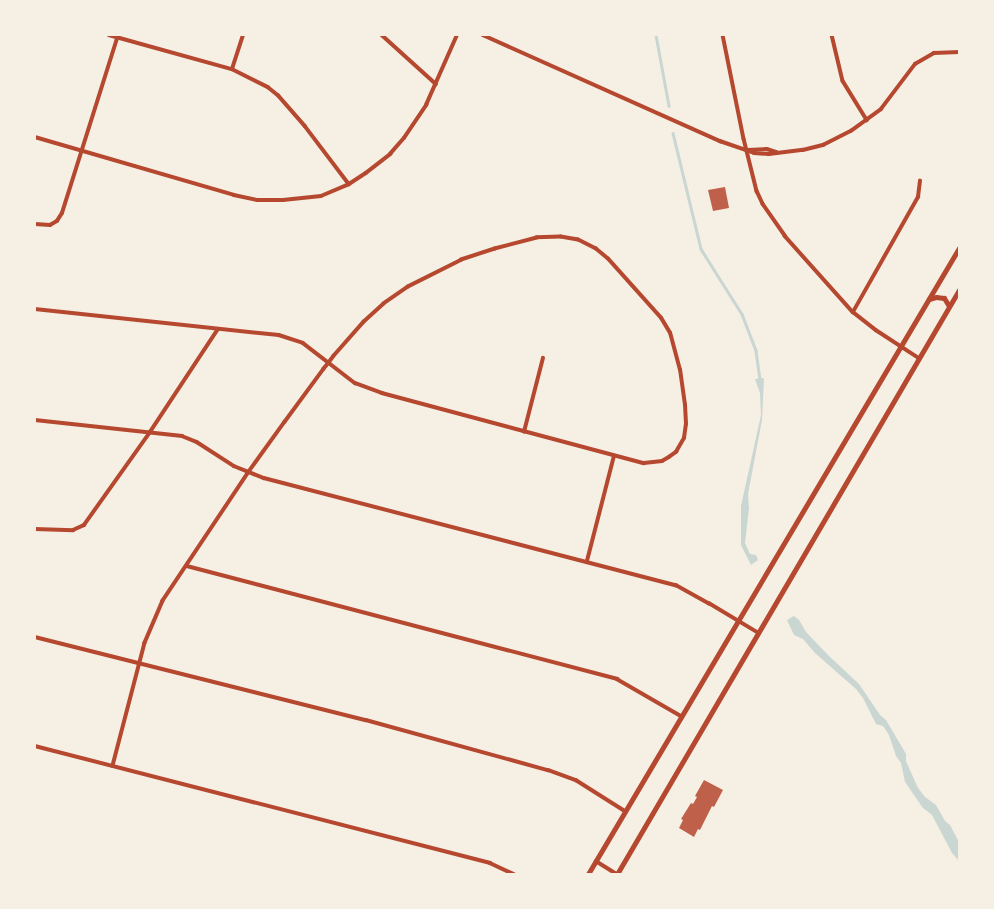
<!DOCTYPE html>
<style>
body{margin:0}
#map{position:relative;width:994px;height:909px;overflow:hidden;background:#f6efe4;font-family:"Titillium Web",sans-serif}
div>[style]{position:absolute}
.water>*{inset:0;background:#c9d6d2}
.stream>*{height:2.5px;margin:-1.25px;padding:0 1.25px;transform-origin:1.25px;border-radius:1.25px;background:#c9d6d2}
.building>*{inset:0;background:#bf614a}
.minor>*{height:3.5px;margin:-1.75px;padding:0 1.75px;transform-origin:1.75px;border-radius:1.75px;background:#b5482f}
.primary>*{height:5px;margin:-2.5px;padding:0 2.5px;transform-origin:2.5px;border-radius:2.5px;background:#b5482f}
span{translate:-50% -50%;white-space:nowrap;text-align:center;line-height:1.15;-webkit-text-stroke:3px #f6efe4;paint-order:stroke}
.frame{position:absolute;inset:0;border:36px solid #f6efe4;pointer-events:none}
</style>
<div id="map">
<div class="water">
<div style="clip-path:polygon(764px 378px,762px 420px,748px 494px,749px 508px,745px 543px,750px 554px,756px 555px,758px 560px,751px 565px,741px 545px,741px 506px,761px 415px,760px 393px,755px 379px)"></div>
<div style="clip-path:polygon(794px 616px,799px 620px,806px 632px,828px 655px,859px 684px,880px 715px,886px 720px,906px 754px,906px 761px,918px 788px,925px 797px,936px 805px,945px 821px,950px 825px,959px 842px,959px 861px,952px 853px,932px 815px,923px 808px,905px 782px,901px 763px,896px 756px,889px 735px,883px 726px,876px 724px,863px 698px,856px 689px,815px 653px,803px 639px,794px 635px,787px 620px)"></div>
</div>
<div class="stream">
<div style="left:656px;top:35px;width:72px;rotate:79.6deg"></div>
<div style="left:673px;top:133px;width:119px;rotate:76.4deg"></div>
<div style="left:701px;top:249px;width:77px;rotate:57.8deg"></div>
<div style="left:742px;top:314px;width:40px;rotate:69deg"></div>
<div style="left:756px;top:351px;width:29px;rotate:82deg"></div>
</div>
<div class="building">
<div style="clip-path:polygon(725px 187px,729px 208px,713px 211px,708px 190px)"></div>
<div style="clip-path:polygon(704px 780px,723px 790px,714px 807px,712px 806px,700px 830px,698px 829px,694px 837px,679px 828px,683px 820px,681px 819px,691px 803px,693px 804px,697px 797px,695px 796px)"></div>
</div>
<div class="minor">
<div style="left:109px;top:35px;width:128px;rotate:15.5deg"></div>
<div style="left:232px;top:69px;width:40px;rotate:26.6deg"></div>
<div style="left:268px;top:87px;width:13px;rotate:39deg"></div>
<div style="left:278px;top:95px;width:41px;rotate:48.9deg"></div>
<div style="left:305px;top:126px;width:73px;rotate:52.8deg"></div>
<div style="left:382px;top:35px;width:73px;rotate:42.2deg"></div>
<div style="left:483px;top:35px;width:260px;rotate:24.1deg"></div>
<div style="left:720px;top:141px;width:36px;rotate:19deg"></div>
<div style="left:754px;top:153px;width:15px;rotate:4deg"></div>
<div style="left:769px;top:154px;width:34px;rotate:-7deg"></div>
<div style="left:803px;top:150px;width:21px;rotate:-14deg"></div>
<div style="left:823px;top:145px;width:31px;rotate:-27deg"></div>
<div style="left:851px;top:131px;width:37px;rotate:-36deg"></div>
<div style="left:881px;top:109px;width:56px;rotate:-52.9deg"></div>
<div style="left:915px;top:64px;width:22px;rotate:-30deg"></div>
<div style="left:934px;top:53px;width:25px;rotate:-2deg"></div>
<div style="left:723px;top:35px;width:106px;rotate:78.6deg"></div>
<div style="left:744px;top:139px;width:54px;rotate:76deg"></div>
<div style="left:757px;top:191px;width:14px;rotate:65deg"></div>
<div style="left:763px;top:204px;width:39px;rotate:55deg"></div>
<div style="left:785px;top:236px;width:102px;rotate:48.2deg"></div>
<div style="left:853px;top:312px;width:29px;rotate:38deg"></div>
<div style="left:876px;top:330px;width:51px;rotate:33.1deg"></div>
<div style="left:832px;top:35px;width:47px;rotate:76.6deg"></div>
<div style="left:843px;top:81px;width:46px;rotate:58.4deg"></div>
<div style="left:232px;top:69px;width:36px;rotate:-72deg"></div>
<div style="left:35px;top:137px;width:207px;rotate:16.2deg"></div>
<div style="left:234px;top:195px;width:24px;rotate:12deg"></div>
<div style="left:257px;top:200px;width:26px"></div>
<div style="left:283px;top:200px;width:38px;rotate:-6deg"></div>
<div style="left:321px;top:196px;width:30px;rotate:-23deg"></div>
<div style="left:349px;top:184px;width:20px;rotate:-33deg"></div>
<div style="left:366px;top:173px;width:31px;rotate:-38deg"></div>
<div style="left:390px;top:154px;width:21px;rotate:-49deg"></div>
<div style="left:404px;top:138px;width:40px;rotate:-56deg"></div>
<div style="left:426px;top:105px;width:77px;rotate:-66.1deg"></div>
<div style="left:748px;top:150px;width:19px;rotate:-3deg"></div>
<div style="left:767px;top:149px;width:10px;rotate:17deg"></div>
<div style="left:35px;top:224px;width:15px;rotate:4deg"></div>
<div style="left:50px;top:225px;width:8px;rotate:-30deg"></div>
<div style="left:57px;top:221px;width:9px;rotate:-58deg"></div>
<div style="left:62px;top:213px;width:187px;rotate:-72.5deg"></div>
<div style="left:35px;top:309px;width:245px;rotate:6.1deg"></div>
<div style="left:279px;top:335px;width:25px;rotate:18deg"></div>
<div style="left:303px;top:343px;width:66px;rotate:37.6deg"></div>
<div style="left:355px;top:383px;width:29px;rotate:20deg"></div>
<div style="left:382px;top:393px;width:271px;rotate:15deg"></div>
<div style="left:644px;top:463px;width:18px;rotate:-6deg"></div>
<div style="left:662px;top:461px;width:8px;rotate:-30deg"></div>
<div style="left:669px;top:457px;width:9px;rotate:-36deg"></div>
<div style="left:676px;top:452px;width:16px;rotate:-60deg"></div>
<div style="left:684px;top:438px;width:14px;rotate:-82deg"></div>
<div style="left:686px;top:424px;width:19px;rotate:-93deg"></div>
<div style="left:685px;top:405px;width:35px;rotate:-98deg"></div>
<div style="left:680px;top:370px;width:38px;rotate:-105deg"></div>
<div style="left:670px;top:333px;width:17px;rotate:-121deg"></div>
<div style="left:661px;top:318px;width:79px;rotate:-131.9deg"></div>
<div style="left:608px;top:259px;width:16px;rotate:-140deg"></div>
<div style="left:596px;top:249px;width:20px;rotate:-153deg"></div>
<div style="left:578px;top:240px;width:17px;rotate:-170deg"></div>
<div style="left:561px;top:237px;width:24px;rotate:178deg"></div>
<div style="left:537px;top:238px;width:43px;rotate:165.3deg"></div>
<div style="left:495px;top:249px;width:35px;rotate:162deg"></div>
<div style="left:462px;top:260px;width:60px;rotate:153.4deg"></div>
<div style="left:408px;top:287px;width:29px;rotate:145deg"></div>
<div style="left:384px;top:304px;width:27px;rotate:138deg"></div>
<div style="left:364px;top:322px;width:45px;rotate:131.4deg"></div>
<div style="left:334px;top:356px;width:9px;rotate:126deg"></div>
<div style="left:329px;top:363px;width:8px;rotate:130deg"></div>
<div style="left:324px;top:369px;width:66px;rotate:126.3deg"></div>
<div style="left:285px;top:422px;width:62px;rotate:125.8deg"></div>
<div style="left:249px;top:472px;width:155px;rotate:123.7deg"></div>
<div style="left:163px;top:601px;width:46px;rotate:113.2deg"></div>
<div style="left:145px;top:643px;width:127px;rotate:104.6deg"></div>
<div style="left:853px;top:312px;width:132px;rotate:-60.5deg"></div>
<div style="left:918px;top:197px;width:16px;rotate:-83deg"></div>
<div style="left:35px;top:420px;width:148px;rotate:6.2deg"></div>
<div style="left:182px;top:436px;width:16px;rotate:22deg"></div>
<div style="left:197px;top:442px;width:44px;rotate:33deg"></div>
<div style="left:234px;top:466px;width:32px;rotate:22deg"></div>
<div style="left:264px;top:478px;width:426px;rotate:14.6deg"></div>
<div style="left:676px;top:585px;width:38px;rotate:29deg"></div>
<div style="left:709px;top:603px;width:58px;rotate:31deg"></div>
<div style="left:524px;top:432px;width:76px;rotate:-75.6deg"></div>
<div style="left:35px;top:529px;width:38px;rotate:2deg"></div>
<div style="left:73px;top:530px;width:12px;rotate:-24deg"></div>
<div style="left:84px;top:525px;width:114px;rotate:-54.6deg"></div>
<div style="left:150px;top:432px;width:123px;rotate:-56.6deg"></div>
<div style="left:587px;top:561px;width:108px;rotate:-75.6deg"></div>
<div style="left:187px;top:566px;width:445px;rotate:14.7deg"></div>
<div style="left:617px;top:679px;width:74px;rotate:30deg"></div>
<div style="left:35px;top:637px;width:341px;rotate:14.1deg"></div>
<div style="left:366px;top:720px;width:189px;rotate:15.4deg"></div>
<div style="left:548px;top:770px;width:30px;rotate:20deg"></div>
<div style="left:576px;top:780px;width:58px;rotate:32.3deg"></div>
<div style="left:35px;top:746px;width:470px;rotate:14.4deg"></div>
<div style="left:490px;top:863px;width:26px;rotate:25deg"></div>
<div style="left:596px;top:861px;width:25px;rotate:32deg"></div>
</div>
<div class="primary">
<div style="left:929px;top:299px;width:7px;rotate:-16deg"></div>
<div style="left:936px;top:297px;width:8px;rotate:7deg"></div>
<div style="left:944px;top:298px;width:9px;rotate:58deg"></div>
<div style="left:588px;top:874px;width:728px;rotate:-59.35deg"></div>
<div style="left:617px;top:874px;width:677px;rotate:-59.65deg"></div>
</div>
<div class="frame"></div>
</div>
